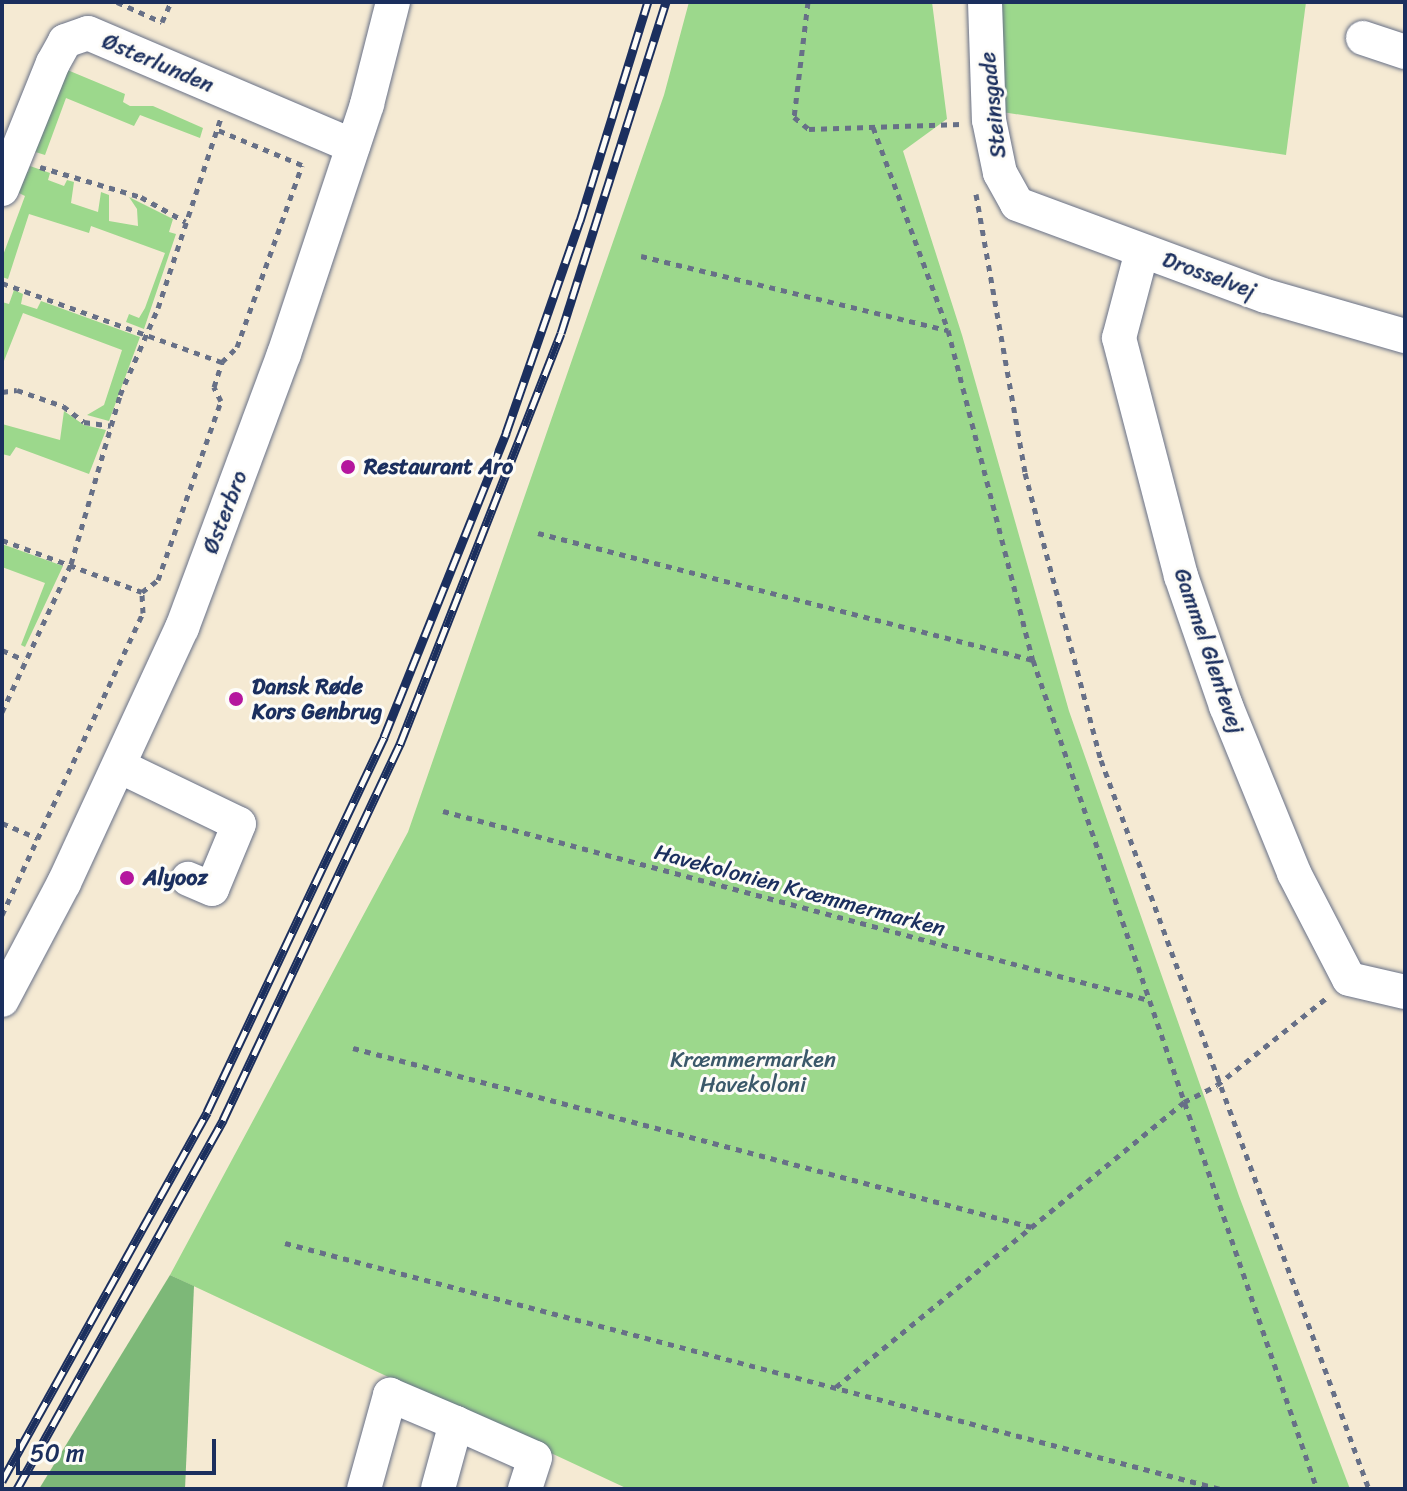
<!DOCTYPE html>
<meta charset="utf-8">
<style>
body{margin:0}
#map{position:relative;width:1407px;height:1491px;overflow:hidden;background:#f5ead3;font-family:Sriracha,sans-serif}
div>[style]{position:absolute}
.green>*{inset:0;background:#9cd88c}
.forest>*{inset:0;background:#7db878}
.path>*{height:5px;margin-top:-2.5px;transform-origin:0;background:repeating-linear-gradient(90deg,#677087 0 6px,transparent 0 12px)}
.roads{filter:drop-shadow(0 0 2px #677087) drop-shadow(0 0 2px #677087)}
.minor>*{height:34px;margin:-17px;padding:0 17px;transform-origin:17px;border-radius:17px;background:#fff}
.rail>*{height:9px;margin-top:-4.5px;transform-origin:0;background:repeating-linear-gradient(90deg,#fdfcf7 0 18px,#1b2f5e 0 36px);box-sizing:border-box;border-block:2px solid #1b2f5e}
.dots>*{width:22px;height:22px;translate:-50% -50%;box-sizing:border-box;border:4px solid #fdfcf7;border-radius:50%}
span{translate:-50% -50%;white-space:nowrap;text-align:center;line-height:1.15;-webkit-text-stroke:6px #fdfcf7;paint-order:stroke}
.street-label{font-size:22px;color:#1b2f5e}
.poi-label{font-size:22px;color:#1b2f5e;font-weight:700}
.left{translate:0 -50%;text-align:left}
.park-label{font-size:22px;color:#3b596a}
.frame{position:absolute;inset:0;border:4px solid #1b2f5e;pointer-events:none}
.scale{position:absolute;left:16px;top:1439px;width:200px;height:36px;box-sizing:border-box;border:4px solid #1b2f5e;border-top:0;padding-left:10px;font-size:24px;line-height:28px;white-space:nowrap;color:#1b2f5e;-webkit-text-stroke:6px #fdfcf7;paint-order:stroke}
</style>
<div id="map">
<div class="green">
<div style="clip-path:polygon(689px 2px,932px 2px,947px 119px,903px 151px,962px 335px,1069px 711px,1239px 1196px,1350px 1489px,628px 1489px,170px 1275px,408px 832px,664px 95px)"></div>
<div style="clip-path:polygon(998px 2px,1306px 2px,1286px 155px,1002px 112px)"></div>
<div style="clip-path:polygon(65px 69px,125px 94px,123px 102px,130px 106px,153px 106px,203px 128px,200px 138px,140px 115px,134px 126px,66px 98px,45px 155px,29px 150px)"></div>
<div style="clip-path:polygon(30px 166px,50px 173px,48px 180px,64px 186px,67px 180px,74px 182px,71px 203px,98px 212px,101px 192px,109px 195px,109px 221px,138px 226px,137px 209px,129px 197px,173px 219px,169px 232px,176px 234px,144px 329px,126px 322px,129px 314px,139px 318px,145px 308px,165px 253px,91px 226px,89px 233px,29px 214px,8px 279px,2px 277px,2px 258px,25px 196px,19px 193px,20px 169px,28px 172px)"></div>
<div style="clip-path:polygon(14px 290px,23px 294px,21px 304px,37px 309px,41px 301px,140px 337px,109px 421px,87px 415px,104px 405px,122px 350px,23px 313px,2px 366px,2px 302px,9px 304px)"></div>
<div style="clip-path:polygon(64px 411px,84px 425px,106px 430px,89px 474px,16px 447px,10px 456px,2px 454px,2px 424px,60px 440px)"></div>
<div style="clip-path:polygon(2px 544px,63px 566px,25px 647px,21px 645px,45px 583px,2px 567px)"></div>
</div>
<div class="forest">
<div style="clip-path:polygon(170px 1275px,194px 1286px,185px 1489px,39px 1489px)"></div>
</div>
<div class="path">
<div style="left:117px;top:2px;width:49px;rotate:24deg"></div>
<div style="left:162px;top:22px;width:22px;rotate:-66deg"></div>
<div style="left:808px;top:2px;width:116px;rotate:96.9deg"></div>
<div style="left:794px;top:117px;width:19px;rotate:39deg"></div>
<div style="left:809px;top:129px;width:152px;rotate:-1.9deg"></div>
<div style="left:873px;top:127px;width:216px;rotate:69.7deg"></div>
<div style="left:948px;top:330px;width:341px;rotate:75.6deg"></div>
<div style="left:1033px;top:660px;width:876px;rotate:71.09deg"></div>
<div style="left:40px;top:167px;width:105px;rotate:16.5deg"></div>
<div style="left:141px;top:197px;width:51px;rotate:29.1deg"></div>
<div style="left:976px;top:194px;width:283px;rotate:80deg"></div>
<div style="left:1025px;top:473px;width:297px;rotate:75.2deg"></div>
<div style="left:1101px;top:760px;width:777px;rotate:69.82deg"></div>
<div style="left:641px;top:256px;width:316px;rotate:13.6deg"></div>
<div style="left:2px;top:283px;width:234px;rotate:19.8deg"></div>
<div style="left:2px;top:392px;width:15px;rotate:-8deg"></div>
<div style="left:17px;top:390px;width:49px;rotate:19.2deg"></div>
<div style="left:63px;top:406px;width:26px;rotate:37deg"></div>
<div style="left:84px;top:422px;width:27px;rotate:8deg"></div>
<div style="left:538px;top:533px;width:511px;rotate:14.39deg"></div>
<div style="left:2px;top:540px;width:149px;rotate:20.4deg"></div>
<div style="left:142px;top:592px;width:20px;rotate:-37deg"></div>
<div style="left:158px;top:580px;width:190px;rotate:-70.6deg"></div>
<div style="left:221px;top:401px;width:16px;rotate:-117deg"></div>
<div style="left:214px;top:387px;width:26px;rotate:-72deg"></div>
<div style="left:222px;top:362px;width:21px;rotate:-45deg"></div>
<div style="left:237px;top:347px;width:193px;rotate:-70.3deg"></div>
<div style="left:302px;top:165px;width:91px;rotate:-157.4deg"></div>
<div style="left:2px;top:650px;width:24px;rotate:24deg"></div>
<div style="left:2px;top:712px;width:163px;rotate:-65deg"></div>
<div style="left:71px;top:564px;width:176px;rotate:-73.8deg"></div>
<div style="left:120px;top:395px;width:95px;rotate:-66.4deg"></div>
<div style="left:158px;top:308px;width:200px;rotate:-71.7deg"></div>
<div style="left:443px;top:811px;width:731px;rotate:14.99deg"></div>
<div style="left:2px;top:823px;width:39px;rotate:23deg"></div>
<div style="left:2px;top:915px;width:333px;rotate:-65deg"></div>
<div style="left:143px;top:613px;width:21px;rotate:-93deg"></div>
<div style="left:353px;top:1048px;width:702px;rotate:14.77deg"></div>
<div style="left:285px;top:1243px;width:967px;rotate:14.74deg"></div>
<div style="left:836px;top:1387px;width:450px;rotate:-39.3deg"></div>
<div style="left:1184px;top:1102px;width:37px;rotate:-27deg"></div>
<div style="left:1217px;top:1085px;width:143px;rotate:-38.5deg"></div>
</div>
<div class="roads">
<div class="minor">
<div style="left:985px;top:2px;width:118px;rotate:88.1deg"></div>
<div style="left:989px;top:120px;width:54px;rotate:78.3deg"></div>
<div style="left:1000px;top:173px;width:35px;rotate:61deg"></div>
<div style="left:1017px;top:204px;width:265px;rotate:20.3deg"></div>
<div style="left:1266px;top:296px;width:145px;rotate:16.1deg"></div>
<div style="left:1363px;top:38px;width:44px;rotate:18.4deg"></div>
<div style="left:2px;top:189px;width:136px;rotate:-68deg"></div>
<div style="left:53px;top:63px;width:25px;rotate:-61deg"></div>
<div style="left:65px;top:41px;width:24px;rotate:-19deg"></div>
<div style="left:88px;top:33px;width:288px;rotate:23.1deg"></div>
<div style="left:1142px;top:251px;width:90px;rotate:104.8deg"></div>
<div style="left:1119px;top:338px;width:246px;rotate:75.4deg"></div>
<div style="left:1181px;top:576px;width:138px;rotate:70.9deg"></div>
<div style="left:1226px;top:706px;width:180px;rotate:67.8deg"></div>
<div style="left:1294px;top:873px;width:119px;rotate:62.6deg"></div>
<div style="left:1349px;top:979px;width:57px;rotate:13.1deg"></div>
<div style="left:119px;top:766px;width:133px;rotate:25.8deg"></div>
<div style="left:239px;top:824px;width:70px;rotate:112.6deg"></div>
<div style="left:212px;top:889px;width:26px;rotate:-157deg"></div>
<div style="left:2px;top:1000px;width:132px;rotate:-62.1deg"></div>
<div style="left:64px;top:883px;width:281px;rotate:-65.2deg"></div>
<div style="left:182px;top:628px;width:292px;rotate:-69.6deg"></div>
<div style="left:284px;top:354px;width:263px;rotate:-71.6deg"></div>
<div style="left:367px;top:104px;width:105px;rotate:-75.7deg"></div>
<div style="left:456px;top:1423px;width:86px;rotate:23.9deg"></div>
<div style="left:535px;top:1458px;width:33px;rotate:108deg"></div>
<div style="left:364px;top:1489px;width:98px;rotate:-74.5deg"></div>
<div style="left:390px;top:1395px;width:72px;rotate:23deg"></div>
<div style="left:456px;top:1423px;width:68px;rotate:105.3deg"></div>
</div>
</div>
<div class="rail">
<div style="left:2px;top:1481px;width:422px;rotate:-60.9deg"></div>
<div style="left:207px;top:1112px;width:415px;rotate:-64.7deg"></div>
<div style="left:384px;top:737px;width:328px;rotate:-68.1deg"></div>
<div style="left:506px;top:433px;width:225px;rotate:-70.8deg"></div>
<div style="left:580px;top:221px;width:229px;rotate:-72.8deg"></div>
<div style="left:17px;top:1489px;width:423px;rotate:-60.8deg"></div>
<div style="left:223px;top:1120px;width:416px;rotate:-64.8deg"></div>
<div style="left:400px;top:744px;width:441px;rotate:-68.6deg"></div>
<div style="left:561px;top:333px;width:347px;rotate:-72.4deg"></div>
</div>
<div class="dots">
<div style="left:348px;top:467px;background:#b5179e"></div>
<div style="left:236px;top:699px;background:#b5179e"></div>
<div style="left:127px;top:878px;background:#b5179e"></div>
</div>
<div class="street-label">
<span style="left:158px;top:63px;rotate:23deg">Østerlunden</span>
<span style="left:993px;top:105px;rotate:-96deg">Steinsgade</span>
<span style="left:1209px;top:275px;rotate:20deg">Drosselvej</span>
<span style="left:225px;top:512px;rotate:-69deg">Østerbro</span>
<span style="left:1209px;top:651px;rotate:71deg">Gammel Glentevej</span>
<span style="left:800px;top:890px;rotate:15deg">Havekolonien Kræmmermarken</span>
</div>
<div class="poi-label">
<span class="left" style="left:364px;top:467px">Restaurant Aro</span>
<span class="left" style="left:252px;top:699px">Dansk Røde<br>Kors Genbrug</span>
<span class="left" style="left:143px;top:878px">Alyooz</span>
</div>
<div class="park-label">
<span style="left:753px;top:1072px">Kræmmermarken<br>Havekoloni</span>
</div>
<div class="frame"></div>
<div class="scale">50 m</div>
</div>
